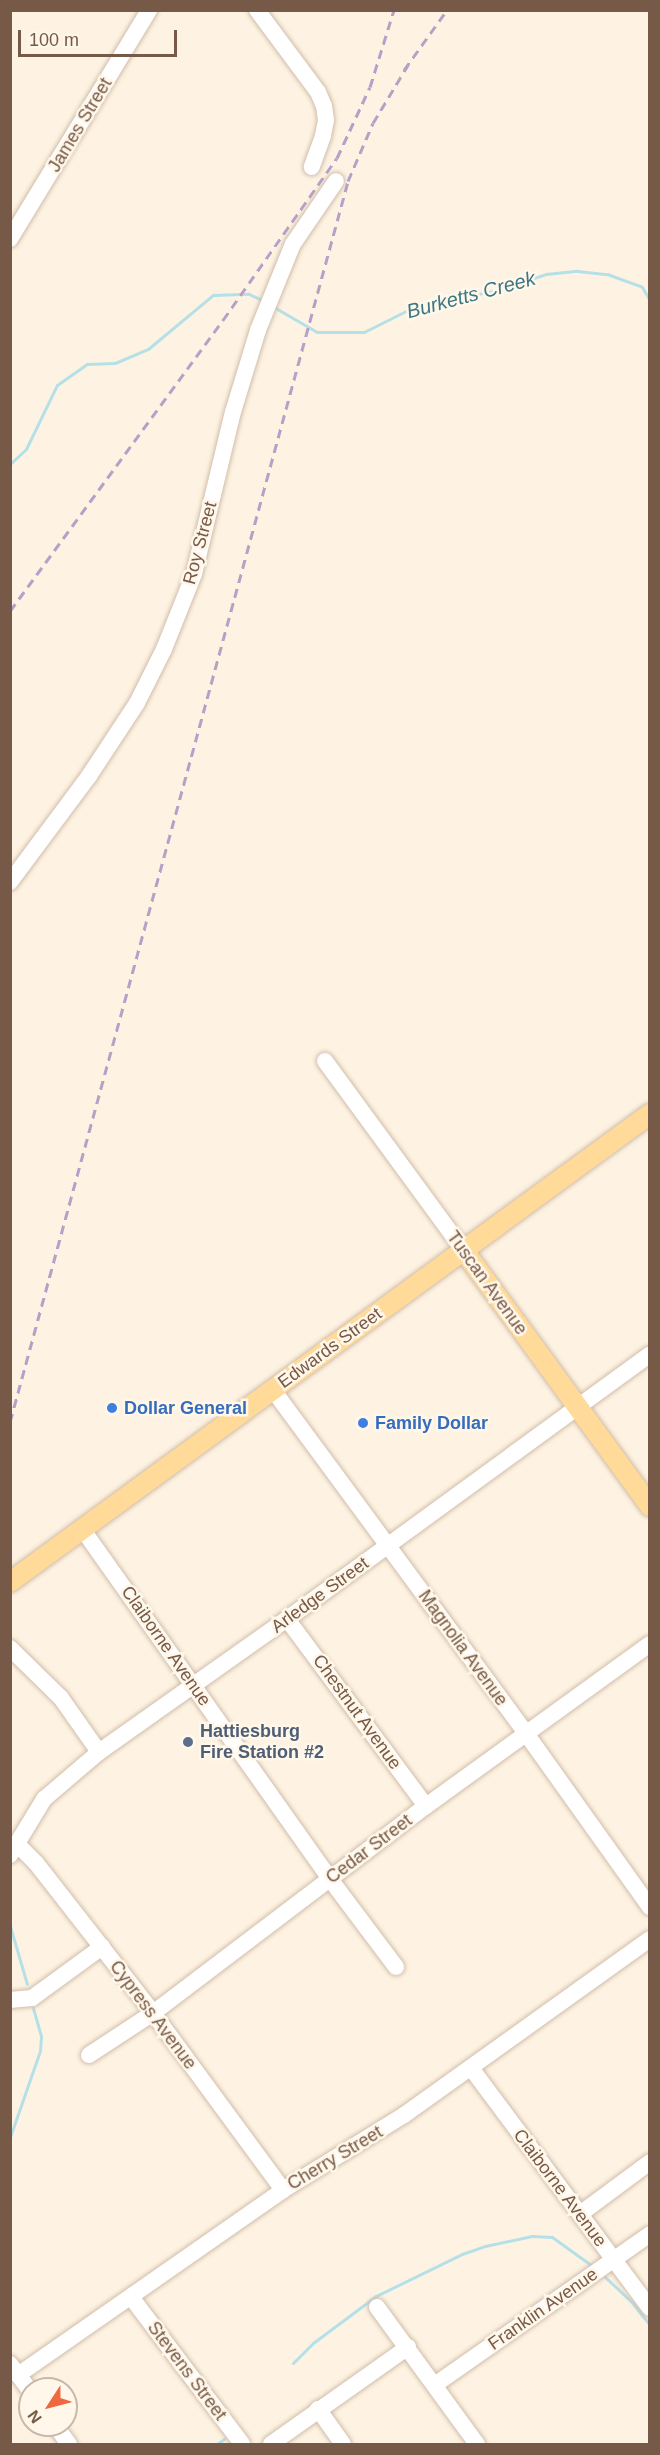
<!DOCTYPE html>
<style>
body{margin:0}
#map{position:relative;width:660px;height:2455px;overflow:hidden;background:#fef3e2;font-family:Arial,sans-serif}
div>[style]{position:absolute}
.stream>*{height:3px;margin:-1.5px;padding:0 1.5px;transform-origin:1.5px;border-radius:1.5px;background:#b5e0e8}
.roads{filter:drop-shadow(0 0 2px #d1bdab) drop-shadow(0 0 2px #d1bdab)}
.minor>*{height:16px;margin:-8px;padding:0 8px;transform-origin:8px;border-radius:8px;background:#fff}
.major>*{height:20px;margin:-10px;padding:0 10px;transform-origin:10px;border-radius:10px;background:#ffda98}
.rail>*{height:3px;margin-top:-1.5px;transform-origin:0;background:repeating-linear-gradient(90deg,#b6a0c7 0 9px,transparent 0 15px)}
.dots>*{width:16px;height:16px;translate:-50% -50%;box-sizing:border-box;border:3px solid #fff7ea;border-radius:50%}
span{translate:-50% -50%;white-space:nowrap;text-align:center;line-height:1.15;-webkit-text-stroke:5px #fff7ea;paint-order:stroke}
.street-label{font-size:18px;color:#775947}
.shop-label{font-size:18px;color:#366cbe;font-weight:700}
.left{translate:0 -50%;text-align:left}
.service-label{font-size:18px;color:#4e5e75;font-weight:700}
.water-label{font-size:20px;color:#3c7784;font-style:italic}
.frame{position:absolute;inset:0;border:12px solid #775947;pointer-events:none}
.north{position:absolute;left:18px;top:2377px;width:60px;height:60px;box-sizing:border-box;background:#fff7ea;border:2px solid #c9b8a9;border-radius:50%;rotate:234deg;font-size:16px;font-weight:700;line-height:24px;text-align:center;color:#775947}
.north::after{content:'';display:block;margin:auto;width:21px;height:27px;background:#ef6940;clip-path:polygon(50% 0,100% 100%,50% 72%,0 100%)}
.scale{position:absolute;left:18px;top:30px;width:159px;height:27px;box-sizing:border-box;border:3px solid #775947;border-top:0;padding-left:8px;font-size:18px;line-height:21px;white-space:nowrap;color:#775947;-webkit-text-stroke:4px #fff7ea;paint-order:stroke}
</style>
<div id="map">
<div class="stream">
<div style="left:272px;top:306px;width:52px;rotate:30deg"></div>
<div style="left:317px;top:332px;width:47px"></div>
<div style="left:364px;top:332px;width:58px;rotate:-26.6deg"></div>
<div style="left:416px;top:306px;width:84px;rotate:-11deg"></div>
<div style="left:498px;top:290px;width:51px;rotate:-18.4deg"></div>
<div style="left:546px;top:274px;width:31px;rotate:-6deg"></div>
<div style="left:577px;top:271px;width:30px;rotate:6deg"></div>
<div style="left:607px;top:274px;width:37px;rotate:20deg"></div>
<div style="left:642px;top:287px;width:16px;rotate:60deg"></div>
<div style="left:10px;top:464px;width:22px;rotate:-43deg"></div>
<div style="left:26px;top:449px;width:71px;rotate:-64.2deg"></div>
<div style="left:57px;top:385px;width:37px;rotate:-35deg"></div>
<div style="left:87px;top:364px;width:28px;rotate:-2deg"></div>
<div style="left:115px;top:363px;width:36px;rotate:-23deg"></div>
<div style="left:148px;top:349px;width:85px;rotate:-39.7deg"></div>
<div style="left:213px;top:295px;width:36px;rotate:-2deg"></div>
<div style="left:249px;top:294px;width:17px;rotate:25deg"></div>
<div style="left:10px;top:1926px;width:60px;rotate:73.7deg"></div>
<div style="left:10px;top:2137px;width:91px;rotate:-70.8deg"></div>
<div style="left:40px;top:2051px;width:15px;rotate:-86deg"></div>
<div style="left:41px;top:2036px;width:29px;rotate:-106deg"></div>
<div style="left:605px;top:2277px;width:35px;rotate:43deg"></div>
<div style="left:631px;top:2301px;width:31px;rotate:52deg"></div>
<div style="left:293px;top:2363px;width:28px;rotate:-45deg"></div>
<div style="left:313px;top:2343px;width:79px;rotate:-36.7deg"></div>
<div style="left:376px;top:2296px;width:96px;rotate:-26deg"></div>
<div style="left:462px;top:2254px;width:24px;rotate:-19deg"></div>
<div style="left:485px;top:2246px;width:48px;rotate:-12deg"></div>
<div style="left:532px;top:2236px;width:20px;rotate:3deg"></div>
<div style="left:552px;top:2237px;width:48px;rotate:35.7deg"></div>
<div style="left:217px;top:2444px;width:9px;rotate:-36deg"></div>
</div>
<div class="roads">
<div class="minor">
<div style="left:257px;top:10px;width:102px;rotate:53.4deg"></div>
<div style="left:318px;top:92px;width:15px;rotate:67deg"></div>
<div style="left:324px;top:106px;width:14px;rotate:82deg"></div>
<div style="left:326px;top:120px;width:16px;rotate:101deg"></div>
<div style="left:323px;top:136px;width:33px;rotate:110deg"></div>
<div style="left:10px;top:239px;width:268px;rotate:-58.7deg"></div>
<div style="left:10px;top:882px;width:132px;rotate:-53.3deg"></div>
<div style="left:89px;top:776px;width:87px;rotate:-56.7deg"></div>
<div style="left:137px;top:703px;width:60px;rotate:-63.4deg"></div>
<div style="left:164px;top:649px;width:81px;rotate:-68.2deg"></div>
<div style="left:194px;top:574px;width:167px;rotate:-76.5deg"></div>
<div style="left:233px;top:412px;width:86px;rotate:-73deg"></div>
<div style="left:258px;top:330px;width:93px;rotate:-67.9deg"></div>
<div style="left:293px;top:244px;width:76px;rotate:-55.7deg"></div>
<div style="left:325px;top:1061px;width:235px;rotate:53.8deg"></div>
<div style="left:273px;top:1390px;width:425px;rotate:53.6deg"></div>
<div style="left:525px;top:1732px;width:215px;rotate:54.5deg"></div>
<div style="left:83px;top:1530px;width:428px;rotate:54.7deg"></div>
<div style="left:330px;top:1879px;width:110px;rotate:53.1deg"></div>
<div style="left:287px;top:1619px;width:233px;rotate:53.4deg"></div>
<div style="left:10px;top:1648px;width:71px;rotate:44.4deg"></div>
<div style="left:61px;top:1698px;width:66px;rotate:54.9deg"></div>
<div style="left:17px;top:1844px;width:27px;rotate:45deg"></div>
<div style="left:36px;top:1863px;width:190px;rotate:52deg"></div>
<div style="left:153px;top:2013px;width:220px;rotate:53.7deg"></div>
<div style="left:10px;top:1855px;width:66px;rotate:-58.7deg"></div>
<div style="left:44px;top:1799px;width:72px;rotate:-40.5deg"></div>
<div style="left:99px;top:1752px;width:230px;rotate:-35.3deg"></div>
<div style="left:287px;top:1619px;width:449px;rotate:-36.1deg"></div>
<div style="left:10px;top:2000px;width:22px;rotate:-5deg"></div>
<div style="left:32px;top:1998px;width:87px;rotate:-36.1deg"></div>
<div style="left:89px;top:2055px;width:77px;rotate:-33.3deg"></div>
<div style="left:153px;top:2013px;width:343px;rotate:-37.2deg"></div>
<div style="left:426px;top:1806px;width:276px;rotate:-35.9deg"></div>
<div style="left:471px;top:2068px;width:299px;rotate:53.3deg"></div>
<div style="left:580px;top:2214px;width:87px;rotate:-36.6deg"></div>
<div style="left:131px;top:2297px;width:184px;rotate:52.9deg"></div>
<div style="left:377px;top:2307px;width:170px;rotate:53.9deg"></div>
<div style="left:10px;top:2364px;width:34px;rotate:53deg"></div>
<div style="left:18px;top:2375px;width:323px;rotate:-34.9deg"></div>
<div style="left:283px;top:2190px;width:142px;rotate:-31.8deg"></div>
<div style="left:404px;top:2115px;width:302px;rotate:-35.6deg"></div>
<div style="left:436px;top:2384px;width:261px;rotate:-35deg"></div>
<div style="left:318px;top:2409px;width:43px;rotate:54.5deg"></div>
<div style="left:55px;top:2425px;width:24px;rotate:54deg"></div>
<div style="left:271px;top:2444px;width:168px;rotate:-35.3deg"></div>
</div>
<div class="major">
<div style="left:464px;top:1251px;width:316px;rotate:53.9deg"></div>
<div style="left:10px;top:1582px;width:793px;rotate:-36.18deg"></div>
</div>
</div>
<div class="rail">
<div style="left:404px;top:70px;width:74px;rotate:-54.4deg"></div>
<div style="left:10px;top:611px;width:361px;rotate:-53.8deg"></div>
<div style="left:223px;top:320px;width:198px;rotate:-54.9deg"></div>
<div style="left:337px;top:158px;width:78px;rotate:-65.1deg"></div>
<div style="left:370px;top:87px;width:81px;rotate:-72.7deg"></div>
<div style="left:10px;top:1422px;width:1286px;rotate:-74.76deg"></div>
<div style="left:348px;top:181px;width:63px;rotate:-66.7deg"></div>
<div style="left:373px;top:123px;width:68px;rotate:-58.9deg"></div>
</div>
<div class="dots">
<div style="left:112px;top:1408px;background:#3f7fe0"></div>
<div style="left:363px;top:1423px;background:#3f7fe0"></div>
<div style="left:188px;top:1742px;background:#5c6f8a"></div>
</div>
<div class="street-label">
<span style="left:80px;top:125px;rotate:-59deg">James Street</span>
<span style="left:200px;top:543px;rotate:-75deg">Roy Street</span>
<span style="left:487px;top:1283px;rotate:54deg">Tuscan Avenue</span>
<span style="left:330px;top:1348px;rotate:-36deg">Edwards Street</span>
<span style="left:320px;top:1595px;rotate:-36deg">Arledge Street</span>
<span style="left:166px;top:1646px;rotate:55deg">Claiborne Avenue</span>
<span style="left:463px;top:1648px;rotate:54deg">Magnolia Avenue</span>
<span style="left:357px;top:1712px;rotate:54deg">Chestnut Avenue</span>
<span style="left:369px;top:1849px;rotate:-37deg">Cedar Street</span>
<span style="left:153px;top:2015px;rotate:53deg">Cypress Avenue</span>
<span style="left:335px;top:2158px;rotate:-31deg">Cherry Street</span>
<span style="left:560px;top:2188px;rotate:53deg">Claiborne Avenue</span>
<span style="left:543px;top:2309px;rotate:-35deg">Franklin Avenue</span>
<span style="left:187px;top:2371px;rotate:53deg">Stevens Street</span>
</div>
<div class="shop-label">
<span class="left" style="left:124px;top:1408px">Dollar General</span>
<span class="left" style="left:375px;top:1423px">Family Dollar</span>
</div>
<div class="service-label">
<span class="left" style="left:200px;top:1742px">Hattiesburg<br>Fire Station #2</span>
</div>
<div class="water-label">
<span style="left:471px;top:295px;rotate:-15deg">Burketts Creek</span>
</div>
<div class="frame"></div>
<div class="north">N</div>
<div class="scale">100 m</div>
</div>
